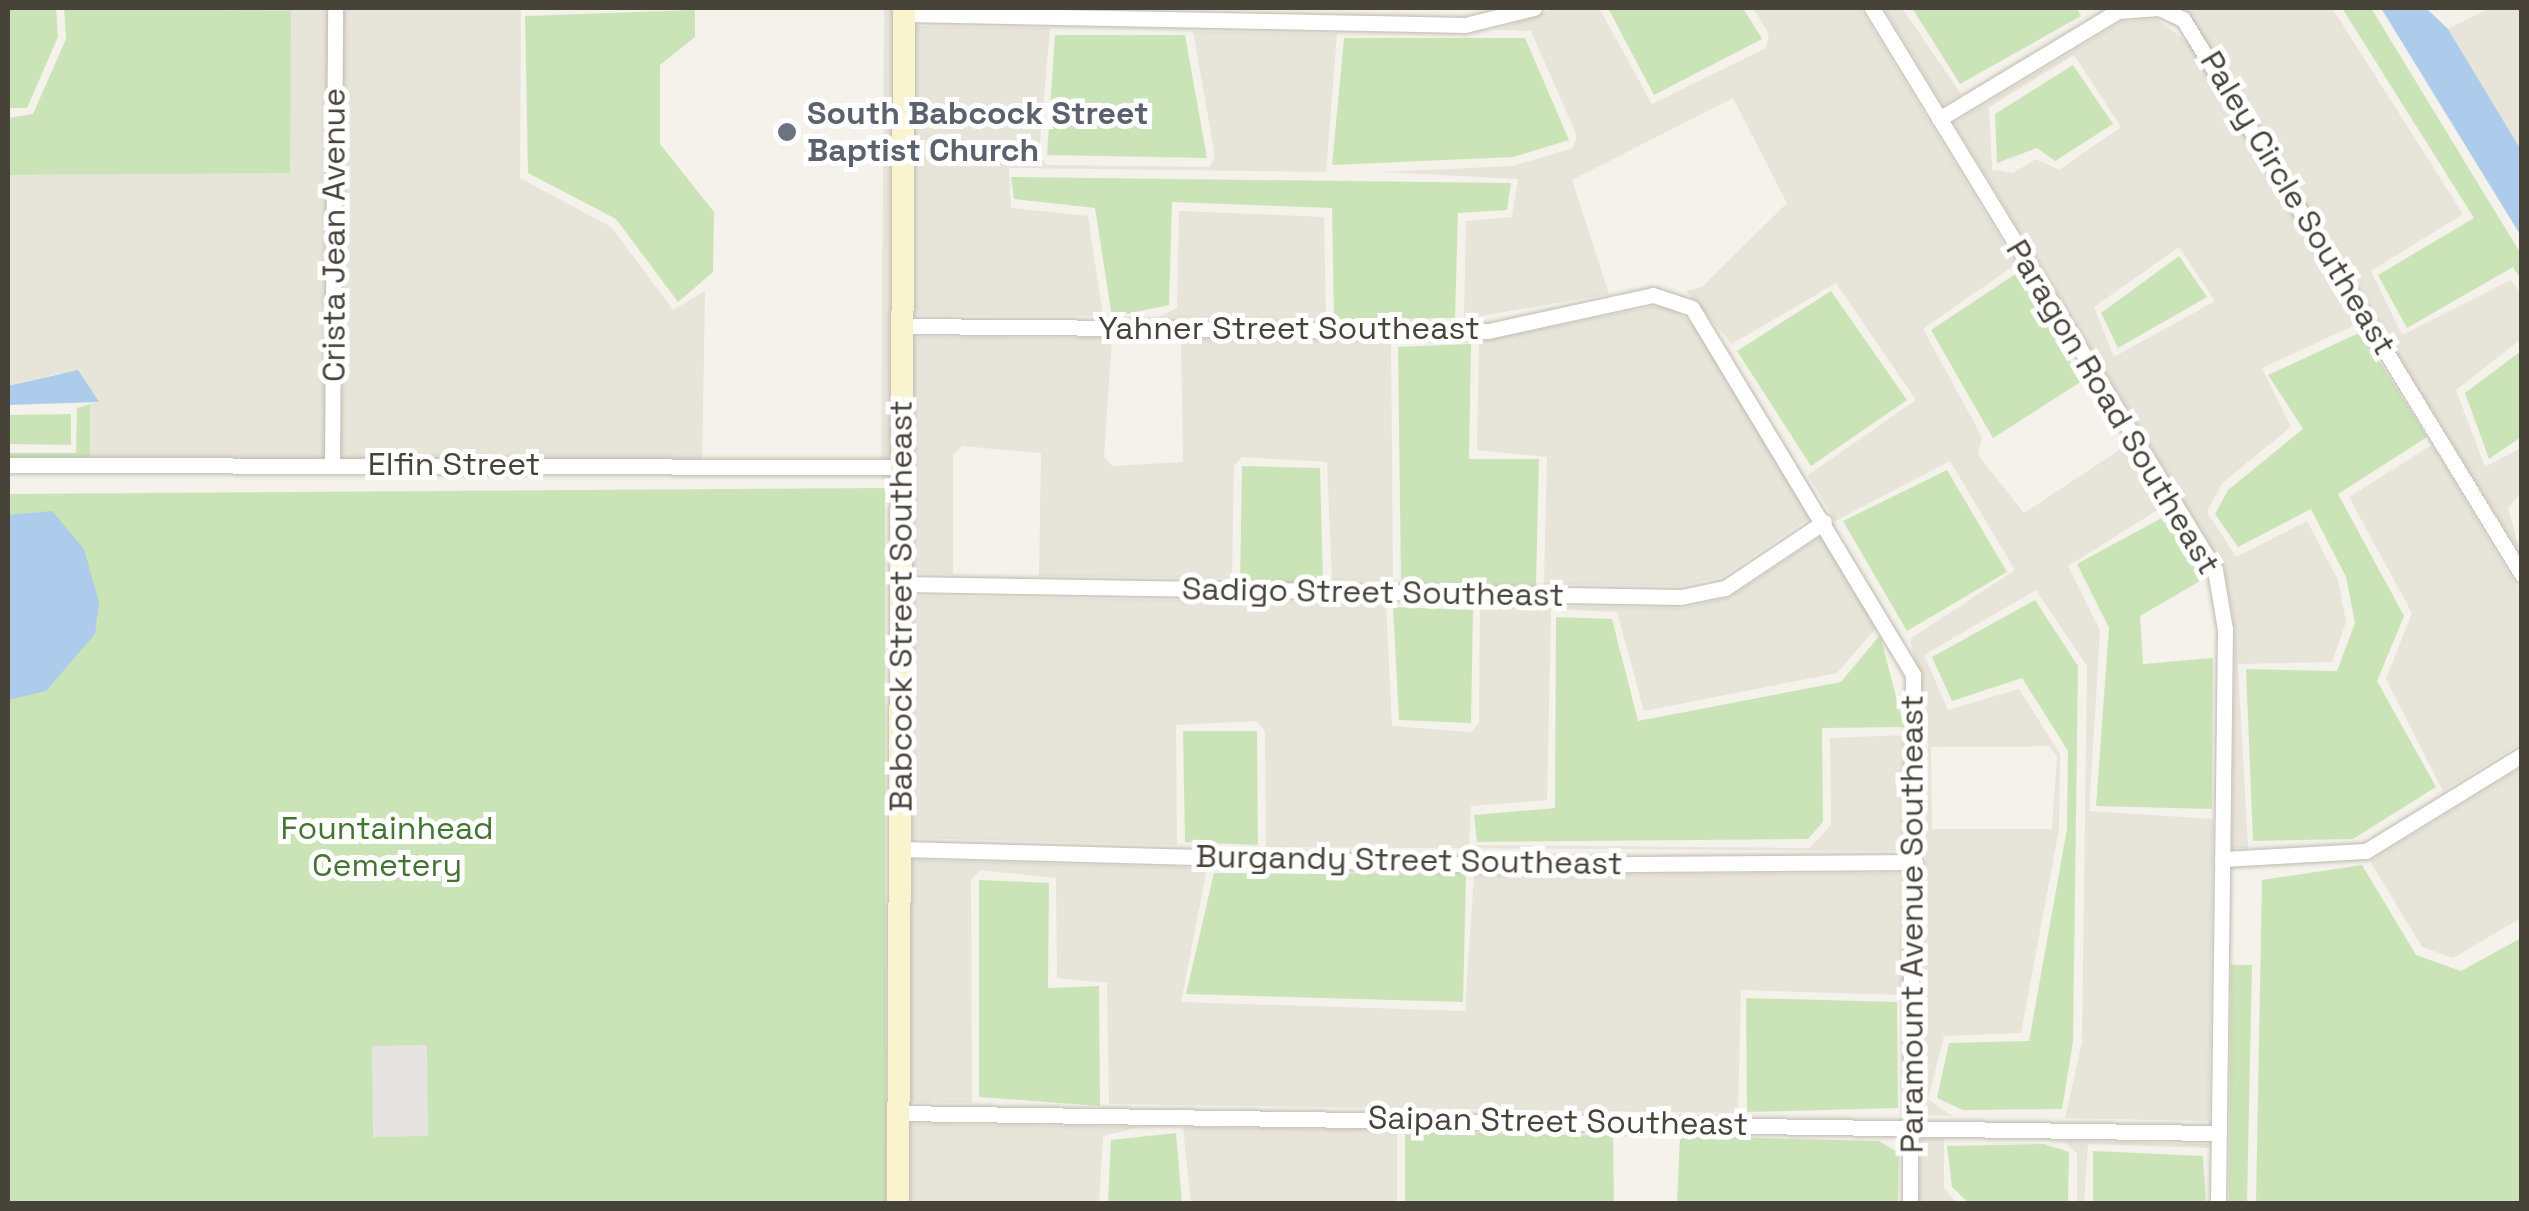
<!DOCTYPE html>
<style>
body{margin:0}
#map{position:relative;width:2529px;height:1211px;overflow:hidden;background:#f4f2ea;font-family:"Space Grotesk",sans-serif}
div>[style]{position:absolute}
.residential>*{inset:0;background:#e7e4d9}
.green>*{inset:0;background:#cbe4b7}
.parking>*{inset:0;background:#e6e4e1}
.water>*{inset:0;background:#adcbea}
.roads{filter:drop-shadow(0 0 2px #bebaae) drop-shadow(0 0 2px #bebaae)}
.minor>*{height:15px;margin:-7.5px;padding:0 7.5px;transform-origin:7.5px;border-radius:7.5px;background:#fff}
.secondary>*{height:22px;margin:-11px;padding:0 11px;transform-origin:11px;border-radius:11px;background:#faf4ce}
.dots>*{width:28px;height:28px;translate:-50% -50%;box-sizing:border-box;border:5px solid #fff;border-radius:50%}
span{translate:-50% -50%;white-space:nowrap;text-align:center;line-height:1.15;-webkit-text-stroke:10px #fff;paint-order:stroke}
.worship-label{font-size:32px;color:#5b616d;font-weight:700}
.left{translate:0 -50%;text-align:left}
.street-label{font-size:32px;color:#474339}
.park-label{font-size:32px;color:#447431}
.frame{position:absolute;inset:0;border:10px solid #474339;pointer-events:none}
</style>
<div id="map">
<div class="residential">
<div style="clip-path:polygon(121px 8px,521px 8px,520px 178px,611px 227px,673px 310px,705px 291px,702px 465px,90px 460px,90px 404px,98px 402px,62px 373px,8px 386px,8px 175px,290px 172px)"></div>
<div style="clip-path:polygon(884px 8px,894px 8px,891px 481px,881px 478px)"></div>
<div style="clip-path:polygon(evenodd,1555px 8px,1599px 8px,1652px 104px,1766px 48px,1769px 34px,1753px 8px,1860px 8px,2016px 264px,1923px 329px,1982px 437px,1978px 455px,2024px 513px,2127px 445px,2164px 506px,2068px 566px,2100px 631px,2089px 811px,2213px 819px,2209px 1121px,2065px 1118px,2082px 1042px,2087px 666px,2036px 590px,1924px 655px,1948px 710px,2019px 689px,2060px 754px,2059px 829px,2021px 1033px,1944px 1036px,1928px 1099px,1952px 1116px,1921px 1115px,1928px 716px,1910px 639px,2015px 570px,1950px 461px,1835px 521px,1808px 475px,1916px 400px,1836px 283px,1732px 344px,1686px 291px,1702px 287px,1787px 203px,1733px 98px,1572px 180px,1609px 294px,1464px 319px,1466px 221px,1512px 217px,1518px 179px,1383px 172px,1513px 166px,1573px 148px,1577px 136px,1531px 31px,1497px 30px,1555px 8px,2049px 746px,2057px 756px,2052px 829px,1932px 829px,1931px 747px,2049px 746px)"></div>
<div style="clip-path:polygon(1884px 8px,1902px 8px,1961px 94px,1943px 105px)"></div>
<div style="clip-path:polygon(2185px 8px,2332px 8px,2463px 214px,2371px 271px,2402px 335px,2511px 280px,2521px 295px,2521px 339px,2456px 390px,2485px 467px,2521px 448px,2521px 492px,2508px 508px,2521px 555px)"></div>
<div style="clip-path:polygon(2490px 8px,2521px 8px,2521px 150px,2448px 29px)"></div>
<div style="clip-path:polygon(evenodd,2157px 19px,2192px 46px,2359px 323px,2262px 368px,2291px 427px,2223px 482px,2207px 512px,2236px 557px,2307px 521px,2338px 580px,2346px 622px,2332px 662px,2238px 664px,2248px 848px,2232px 848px,2235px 629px,2224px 567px,1954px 123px,2121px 22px,2157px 19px,2074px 55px,2121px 127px,2059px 170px,2036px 159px,2013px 173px,1992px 170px,1989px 107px,2074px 55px,2157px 19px,2179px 247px,2215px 301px,2114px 357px,2094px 307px,2179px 247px)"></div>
<div style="clip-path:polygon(914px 26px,1050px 28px,1039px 155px,1047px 165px,1210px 167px,1215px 156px,1193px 31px,1337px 34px,1326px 172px,1009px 168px,1011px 208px,1088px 216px,1103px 316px,910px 315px)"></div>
<div style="clip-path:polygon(1179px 211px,1324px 217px,1326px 318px,1159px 317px,1177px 308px)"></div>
<div style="clip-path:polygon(1654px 306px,1671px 307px,1702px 332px,1809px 518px,1722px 577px,1680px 586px,1544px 584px,1547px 457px,1477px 450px,1479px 342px)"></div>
<div style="clip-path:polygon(910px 337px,1112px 338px,1104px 456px,1112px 466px,1183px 462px,1181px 339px,1391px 341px,1393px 581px,1332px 580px,1327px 462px,1242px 457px,1234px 466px,1232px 578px,1039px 576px,1041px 453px,962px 446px,953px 455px,953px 574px,911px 573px)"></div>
<div style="clip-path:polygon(2432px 445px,2522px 595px,2521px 743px,2443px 791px,2386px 679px,2412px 613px,2349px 497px)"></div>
<div style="clip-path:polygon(1821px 536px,1878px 626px,1837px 673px,1644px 711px,1617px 612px,1551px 609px,1547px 800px,1471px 806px,1469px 845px,1810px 848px,1831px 825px,1830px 738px,1908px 735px,1906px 851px,1266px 847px,1265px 731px,1257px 721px,1176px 725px,1177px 845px,912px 838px,911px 596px,1386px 603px,1392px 726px,1471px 732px,1479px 723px,1480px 605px,1683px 608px,1730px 597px)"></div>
<div style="clip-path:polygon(2521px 768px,2521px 918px,2453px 958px,2422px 947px,2370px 861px)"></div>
<div style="clip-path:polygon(912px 860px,1207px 868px,1181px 1002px,1465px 1011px,1474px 875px,1905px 873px,1903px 995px,1741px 990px,1738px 1113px,1109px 1104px,1107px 983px,1057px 978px,1056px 878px,980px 870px,971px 880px,972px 1103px,907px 1102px)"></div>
<div style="clip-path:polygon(907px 1124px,1141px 1127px,1103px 1136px,1099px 1203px,907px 1204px)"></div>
<div style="clip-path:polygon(1183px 1127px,1397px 1130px,1397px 1203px,1191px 1203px)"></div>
<div style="clip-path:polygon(1920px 1137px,1944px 1138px,1944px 1188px,1957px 1203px,1919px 1203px)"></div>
<div style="clip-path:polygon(2063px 1141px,2209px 1144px,2209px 1148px,2088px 1144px,2084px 1203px,2077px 1203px,2077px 1153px)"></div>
</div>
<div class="green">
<div style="clip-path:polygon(8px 8px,56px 8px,58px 37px,27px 108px,8px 108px)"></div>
<div style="clip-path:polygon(64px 8px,291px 11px,290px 173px,8px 175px,8px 118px,33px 114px,66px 39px)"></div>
<div style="clip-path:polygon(1608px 8px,1743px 8px,1762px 39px,1654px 95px)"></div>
<div style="clip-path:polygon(1912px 8px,2077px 8px,2081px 16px,1960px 84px)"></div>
<div style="clip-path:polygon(2342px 8px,2371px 8px,2521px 254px,2521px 279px,2513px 267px,2407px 328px,2378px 275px,2474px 218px)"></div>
<div style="clip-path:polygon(695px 10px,695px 37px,660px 65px,660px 144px,714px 212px,713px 272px,678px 302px,616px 219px,528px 173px,525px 16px)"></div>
<div style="clip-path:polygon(1055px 35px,1185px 35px,1207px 158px,1047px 155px)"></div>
<div style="clip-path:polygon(1344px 38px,1525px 38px,1569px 140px,1513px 157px,1332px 165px)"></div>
<div style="clip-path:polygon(2073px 65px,2113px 124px,2055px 161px,2037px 148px,1997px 163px,1995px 114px)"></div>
<div style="clip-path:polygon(1011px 177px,1511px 183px,1507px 210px,1458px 213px,1455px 318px,1334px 319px,1332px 208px,1172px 202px,1169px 305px,1112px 317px,1095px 208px,1014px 199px)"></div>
<div style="clip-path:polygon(2179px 256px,2207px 297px,2118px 348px,2101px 313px)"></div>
<div style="clip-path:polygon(2017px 273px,2082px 381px,1993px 438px,1931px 330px)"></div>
<div style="clip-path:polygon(1831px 291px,1907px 400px,1811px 466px,1737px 351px)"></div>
<div style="clip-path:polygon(2361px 332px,2427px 437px,2338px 494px,2404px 616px,2377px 681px,2436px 787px,2353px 839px,2253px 841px,2246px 669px,2337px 671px,2355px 623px,2346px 577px,2311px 509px,2238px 547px,2215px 514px,2228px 490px,2303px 429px,2268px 375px)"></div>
<div style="clip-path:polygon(1471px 344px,1469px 459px,1539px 459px,1536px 586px,1401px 584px,1398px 347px)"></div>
<div style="clip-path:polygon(2521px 351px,2521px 437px,2489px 459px,2465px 393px)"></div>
<div style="clip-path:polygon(90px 404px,90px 459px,8px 470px,8px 453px,76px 453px,77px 408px)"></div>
<div style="clip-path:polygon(71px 414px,71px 445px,8px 444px,8px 415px)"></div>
<div style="clip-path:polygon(1242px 466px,1320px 468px,1323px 585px,1240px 582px)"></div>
<div style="clip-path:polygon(1947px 470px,2007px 572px,1907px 631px,1843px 521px)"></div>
<div style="clip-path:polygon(885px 488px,886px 1203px,8px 1203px,8px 494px)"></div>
<div style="clip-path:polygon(2169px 514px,2207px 577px,2140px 616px,2143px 664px,2213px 658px,2212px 809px,2096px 806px,2109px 628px,2077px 564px)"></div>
<div style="clip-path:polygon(2035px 600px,2078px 666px,2073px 1042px,2062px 1109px,1963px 1110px,1937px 1098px,1949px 1043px,2029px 1041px,2067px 829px,2068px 751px,2022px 678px,1952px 701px,1932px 657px)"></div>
<div style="clip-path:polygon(1393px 607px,1473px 610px,1471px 723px,1399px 720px)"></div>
<div style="clip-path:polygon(1556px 617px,1612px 619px,1638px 721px,1841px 682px,1880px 635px,1904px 727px,1822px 728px,1823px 822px,1808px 839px,1477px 842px,1474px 815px,1555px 808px)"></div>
<div style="clip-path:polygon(1183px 731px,1257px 731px,1258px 845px,1185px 842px)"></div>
<div style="clip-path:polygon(2362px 865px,2416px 955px,2461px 971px,2521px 938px,2521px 1203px,2256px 1203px,2262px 880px)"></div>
<div style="clip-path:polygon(1214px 873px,1466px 874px,1463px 1002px,1186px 994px)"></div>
<div style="clip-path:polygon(979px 880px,1049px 883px,1048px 988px,1099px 986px,1100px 1106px,979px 1097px)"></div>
<div style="clip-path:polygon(2231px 965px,2252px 965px,2247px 1203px,2229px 1203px)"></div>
<div style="clip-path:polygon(1746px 998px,1897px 1002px,1898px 1108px,1747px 1112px)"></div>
<div style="clip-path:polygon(1405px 1132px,1613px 1136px,1614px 1203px,1405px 1203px)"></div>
<div style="clip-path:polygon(1176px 1133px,1182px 1203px,1108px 1203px,1111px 1140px)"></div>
<div style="clip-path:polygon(1680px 1136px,1879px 1141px,1899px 1153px,1898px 1203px,1677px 1203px)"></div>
<div style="clip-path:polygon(2044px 1144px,2069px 1152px,2068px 1203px,1969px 1203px,1952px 1187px,1947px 1146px)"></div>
<div style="clip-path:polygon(2093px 1151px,2203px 1156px,2206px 1203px,2093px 1203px)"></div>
</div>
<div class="parking">
<div style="clip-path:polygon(427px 1045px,428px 1136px,373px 1137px,372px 1046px)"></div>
</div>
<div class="water">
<div style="clip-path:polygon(2381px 8px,2426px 8px,2448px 29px,2521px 150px,2521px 236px)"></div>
<div style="clip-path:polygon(78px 370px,99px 402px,8px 405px,8px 386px)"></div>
<div style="clip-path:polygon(52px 511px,84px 549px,99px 602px,95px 634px,46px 691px,8px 700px,8px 515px)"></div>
</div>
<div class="roads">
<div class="minor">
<div style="left:1872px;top:8px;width:658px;rotate:58.6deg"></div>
<div style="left:2215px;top:570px;width:60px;rotate:80.4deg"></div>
<div style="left:2225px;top:629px;width:575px;rotate:90.7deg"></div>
<div style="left:904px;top:14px;width:561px;rotate:1.12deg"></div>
<div style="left:1465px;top:25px;width:71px;rotate:-13.8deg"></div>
<div style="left:1939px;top:119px;width:209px;rotate:-31.1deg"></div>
<div style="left:2118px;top:11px;width:41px;rotate:-4.2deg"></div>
<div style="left:2159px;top:8px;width:26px;rotate:25deg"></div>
<div style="left:2183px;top:19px;width:651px;rotate:58.63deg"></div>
<div style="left:900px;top:326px;width:588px;rotate:0.49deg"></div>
<div style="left:1488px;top:331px;width:169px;rotate:-12.3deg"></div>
<div style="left:1653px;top:295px;width:41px;rotate:18.4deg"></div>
<div style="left:1692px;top:308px;width:428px;rotate:58.9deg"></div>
<div style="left:1913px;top:675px;width:529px;rotate:90.32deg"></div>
<div style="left:332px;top:463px;width:455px;rotate:-89.6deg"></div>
<div style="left:8px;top:465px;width:893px;rotate:0.13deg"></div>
<div style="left:901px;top:584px;width:780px;rotate:0.95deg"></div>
<div style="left:1681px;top:597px;width:45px;rotate:-11.6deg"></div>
<div style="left:1725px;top:588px;width:119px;rotate:-33.7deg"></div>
<div style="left:902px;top:849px;width:593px;rotate:1.55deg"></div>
<div style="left:1495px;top:865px;width:420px;rotate:-0.4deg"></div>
<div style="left:2222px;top:859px;width:144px;rotate:-3.2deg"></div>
<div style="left:2366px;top:851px;width:183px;rotate:-31.6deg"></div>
<div style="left:897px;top:1113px;width:1322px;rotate:0.87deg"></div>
</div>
<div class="secondary">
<div style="left:898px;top:1204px;width:1196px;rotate:-89.71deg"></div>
</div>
</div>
<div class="dots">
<div style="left:787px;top:132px;background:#6b7280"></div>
</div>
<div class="worship-label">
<span class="left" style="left:807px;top:132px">South Babcock Street<br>Baptist Church</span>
</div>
<div class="street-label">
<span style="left:2298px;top:203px;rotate:59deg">Paley Circle Southeast</span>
<span style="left:334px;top:235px;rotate:-90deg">Crista Jean Avenue</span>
<span style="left:1289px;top:328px">Yahner Street Southeast</span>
<span style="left:2113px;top:407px;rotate:59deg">Paragon Road Southeast</span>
<span style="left:454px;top:464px">Elfin Street</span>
<span style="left:1373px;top:592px;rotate:1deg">Sadigo Street Southeast</span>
<span style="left:901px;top:606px;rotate:-90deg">Babcock Street Southeast</span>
<span style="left:1409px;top:860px;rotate:1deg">Burgandy Street Southeast</span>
<span style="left:1912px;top:924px;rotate:-90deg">Paramount Avenue Southeast</span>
<span style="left:1558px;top:1121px;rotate:1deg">Saipan Street Southeast</span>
</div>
<div class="park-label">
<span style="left:387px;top:847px">Fountainhead<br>Cemetery</span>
</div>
<div class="frame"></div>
</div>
